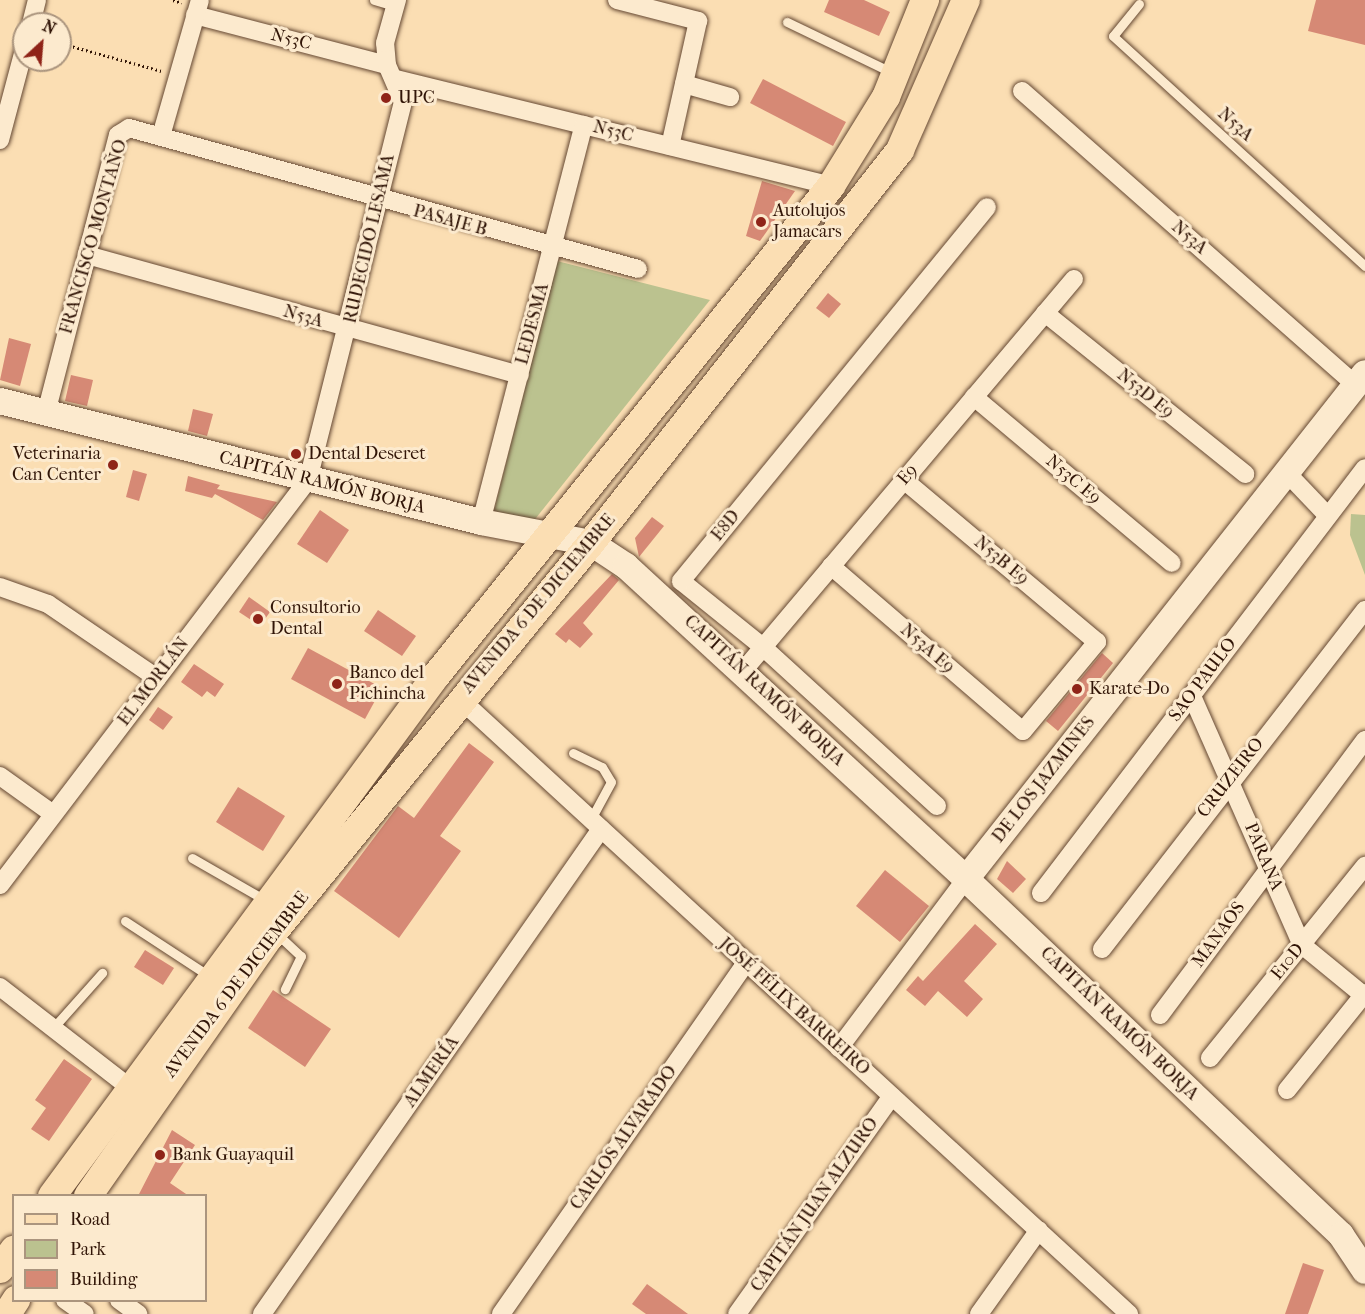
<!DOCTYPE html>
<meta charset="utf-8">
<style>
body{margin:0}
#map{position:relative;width:1365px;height:1314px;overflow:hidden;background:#fbdeb3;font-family:"IM FELL French Canon",serif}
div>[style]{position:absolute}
.green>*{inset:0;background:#bbc28f}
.building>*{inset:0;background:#d68975}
.path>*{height:3px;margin-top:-1.5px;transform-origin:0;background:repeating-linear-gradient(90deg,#311507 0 1.5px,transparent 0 4.5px)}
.roads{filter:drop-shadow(0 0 2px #644732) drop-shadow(0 0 2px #644732)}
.lane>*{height:9px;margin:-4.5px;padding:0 4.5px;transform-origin:4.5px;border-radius:4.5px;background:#fceace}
.street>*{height:18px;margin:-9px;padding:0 9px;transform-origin:9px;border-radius:9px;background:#fceace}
.secondary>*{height:26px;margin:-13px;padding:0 13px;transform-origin:13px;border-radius:13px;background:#fceace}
.primary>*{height:28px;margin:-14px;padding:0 14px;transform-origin:14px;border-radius:14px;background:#fbdeb3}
.dots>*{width:16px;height:16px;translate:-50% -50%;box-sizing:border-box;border:3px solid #fceace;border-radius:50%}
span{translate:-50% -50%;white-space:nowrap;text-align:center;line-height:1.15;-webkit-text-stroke:6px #fceace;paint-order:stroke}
.street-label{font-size:18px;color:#311507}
.poi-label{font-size:18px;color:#311507}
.left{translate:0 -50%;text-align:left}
.right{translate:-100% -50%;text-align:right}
.legend{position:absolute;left:12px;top:1194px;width:195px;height:108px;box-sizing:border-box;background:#fceace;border:2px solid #ab957e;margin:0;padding:8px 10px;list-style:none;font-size:18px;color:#311507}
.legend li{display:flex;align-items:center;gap:12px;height:30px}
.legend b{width:30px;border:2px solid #ab957e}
.north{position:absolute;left:12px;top:12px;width:60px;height:60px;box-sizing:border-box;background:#fceace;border:2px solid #ab957e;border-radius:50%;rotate:26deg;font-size:16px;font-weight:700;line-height:24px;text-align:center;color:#311507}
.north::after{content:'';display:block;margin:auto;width:21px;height:27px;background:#8f2418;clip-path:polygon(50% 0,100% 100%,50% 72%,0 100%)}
</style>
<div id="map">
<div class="green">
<div style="clip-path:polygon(557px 261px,710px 300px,532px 523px,494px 511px)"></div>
<div style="clip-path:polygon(1351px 514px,1365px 515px,1365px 575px,1350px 535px)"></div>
</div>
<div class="building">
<div style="clip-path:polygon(829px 0,864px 0,890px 12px,879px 36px,824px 12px)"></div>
<div style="clip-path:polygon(1316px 0,1365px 0,1365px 45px,1308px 31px)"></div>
<div style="clip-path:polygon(763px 79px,846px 122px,833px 146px,750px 103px)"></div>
<div style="clip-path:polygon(762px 181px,795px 191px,760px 241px,746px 236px)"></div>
<div style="clip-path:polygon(828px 293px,841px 304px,829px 318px,816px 308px)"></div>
<div style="clip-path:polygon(9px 338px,31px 344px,20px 386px,0 380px)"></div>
<div style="clip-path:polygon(71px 375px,93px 380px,87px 406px,65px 401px)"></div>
<div style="clip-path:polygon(193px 409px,213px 414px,207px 436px,188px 431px)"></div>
<div style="clip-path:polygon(133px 470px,147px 474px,139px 501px,126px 497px)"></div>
<div style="clip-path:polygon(188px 476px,220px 485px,217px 489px,277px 502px,263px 520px,215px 494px,212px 498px,185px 491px)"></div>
<div style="clip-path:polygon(320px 510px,349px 530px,327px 563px,297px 544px)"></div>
<div style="clip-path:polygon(652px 517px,664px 526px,639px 557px,635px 538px)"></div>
<div style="clip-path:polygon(612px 574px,619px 580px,583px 623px,593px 634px,580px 648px,569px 639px,566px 643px,555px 634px)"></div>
<div style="clip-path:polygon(249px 597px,270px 612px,260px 626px,239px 612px)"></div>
<div style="clip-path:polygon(378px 610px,416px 636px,402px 656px,364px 631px)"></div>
<div style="clip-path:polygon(308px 648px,382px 688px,365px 719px,291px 679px)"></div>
<div style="clip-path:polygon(1102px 653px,1113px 663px,1058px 731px,1046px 721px)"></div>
<div style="clip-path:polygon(194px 664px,224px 684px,215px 697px,207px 691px,202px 697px,181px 682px)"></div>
<div style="clip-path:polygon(158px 707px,173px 717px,163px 730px,149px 720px)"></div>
<div style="clip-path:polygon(469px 743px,494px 762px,440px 836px,461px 851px,399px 938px,334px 891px,398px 806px,414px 818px)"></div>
<div style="clip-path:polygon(238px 787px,285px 816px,263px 851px,216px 822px)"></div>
<div style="clip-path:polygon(1007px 861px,1026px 879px,1013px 893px,997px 879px)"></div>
<div style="clip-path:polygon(885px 870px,929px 906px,900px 942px,856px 906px)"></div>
<div style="clip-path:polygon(975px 924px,997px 944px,964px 981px,983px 999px,967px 1017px,938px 991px,925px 1006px,906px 990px,918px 976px,923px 981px)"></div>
<div style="clip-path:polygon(145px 950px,174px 968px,163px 985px,134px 967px)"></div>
<div style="clip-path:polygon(273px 990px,331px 1029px,305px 1067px,248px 1028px)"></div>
<div style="clip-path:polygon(64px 1059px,92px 1079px,49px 1141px,31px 1129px,46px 1108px,35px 1100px)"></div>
<div style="clip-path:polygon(172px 1130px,195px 1145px,170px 1183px,189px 1196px,138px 1196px)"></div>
<div style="clip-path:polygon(1303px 1263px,1324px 1270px,1308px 1314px,1285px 1314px)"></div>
<div style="clip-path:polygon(647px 1284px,688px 1314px,646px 1314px,632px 1304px)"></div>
</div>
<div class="path">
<div style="left:173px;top:0;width:9px;rotate:18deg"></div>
<div style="left:60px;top:43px;width:106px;rotate:15.4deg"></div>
</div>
<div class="roads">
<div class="lane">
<div style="left:374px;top:0;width:22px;rotate:16deg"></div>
<div style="left:1139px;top:4px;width:41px;rotate:129.1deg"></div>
<div style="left:1113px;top:36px;width:341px;rotate:42.4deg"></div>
<div style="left:787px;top:22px;width:118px;rotate:25.7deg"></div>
<div style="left:573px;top:753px;width:32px;rotate:26deg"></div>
<div style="left:602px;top:767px;width:17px;rotate:59deg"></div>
<div style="left:611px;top:782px;width:42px;rotate:118.4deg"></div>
<div style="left:192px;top:858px;width:84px;rotate:29.9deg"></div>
<div style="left:125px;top:921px;width:100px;rotate:33.2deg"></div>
<div style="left:276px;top:933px;width:34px;rotate:43deg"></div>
<div style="left:301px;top:956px;width:37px;rotate:116deg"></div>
<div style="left:53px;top:1028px;width:74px;rotate:-48.3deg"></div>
</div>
<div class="street">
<div style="left:617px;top:0;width:84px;rotate:14.5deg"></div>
<div style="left:698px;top:21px;width:128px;rotate:102.6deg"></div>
<div style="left:195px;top:15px;width:198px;rotate:14.6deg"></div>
<div style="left:31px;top:24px;width:25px;rotate:-76deg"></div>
<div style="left:396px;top:79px;width:448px;rotate:13.8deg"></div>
<div style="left:684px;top:84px;width:48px;rotate:15.8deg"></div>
<div style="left:1022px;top:91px;width:444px;rotate:41.4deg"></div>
<div style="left:161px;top:136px;width:141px;rotate:-74deg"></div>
<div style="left:0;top:140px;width:93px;rotate:-75.1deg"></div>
<div style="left:87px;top:255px;width:449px;rotate:15.5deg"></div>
<div style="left:1045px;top:313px;width:257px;rotate:38.8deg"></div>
<div style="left:974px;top:397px;width:258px;rotate:40deg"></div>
<div style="left:46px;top:413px;width:287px;rotate:-75.5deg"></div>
<div style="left:118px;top:135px;width:13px;rotate:-32deg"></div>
<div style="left:129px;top:128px;width:528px;rotate:15.48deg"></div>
<div style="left:1286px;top:472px;width:58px;rotate:46.4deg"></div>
<div style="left:481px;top:522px;width:410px;rotate:-75.5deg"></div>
<div style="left:831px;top:566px;width:253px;rotate:40.7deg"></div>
<div style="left:1023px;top:731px;width:116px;rotate:-50.3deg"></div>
<div style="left:1097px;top:642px;width:252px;rotate:-140deg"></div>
<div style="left:0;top:587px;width:51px;rotate:19.5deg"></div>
<div style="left:48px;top:604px;width:132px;rotate:34.2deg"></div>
<div style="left:743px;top:671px;width:513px;rotate:-49.82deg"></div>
<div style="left:1192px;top:696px;width:272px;rotate:66.2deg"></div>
<div style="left:1302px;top:945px;width:79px;rotate:39.3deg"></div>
<div style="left:460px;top:699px;width:909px;rotate:42.59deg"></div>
<div style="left:0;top:776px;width:65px;rotate:35.6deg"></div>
<div style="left:937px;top:806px;width:236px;rotate:-137.6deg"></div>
<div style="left:763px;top:647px;width:105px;rotate:-141.2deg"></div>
<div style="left:681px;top:581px;width:483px;rotate:-50.7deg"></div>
<div style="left:0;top:885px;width:509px;rotate:-52.75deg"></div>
<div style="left:308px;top:480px;width:390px;rotate:-75.9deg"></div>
<div style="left:403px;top:102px;width:40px;rotate:-113.4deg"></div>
<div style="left:387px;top:65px;width:22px;rotate:-95deg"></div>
<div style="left:385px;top:43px;width:45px;rotate:-74.4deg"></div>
<div style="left:1041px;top:893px;width:534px;rotate:-52.68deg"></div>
<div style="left:1102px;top:949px;width:429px;rotate:-52.2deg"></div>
<div style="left:0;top:987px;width:163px;rotate:37.8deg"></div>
<div style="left:1160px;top:1015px;width:343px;rotate:-53.3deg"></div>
<div style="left:839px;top:1048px;width:211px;rotate:-53.1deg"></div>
<div style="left:1210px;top:1058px;width:247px;rotate:-51.1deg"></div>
<div style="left:1287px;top:1090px;width:124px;rotate:-51.2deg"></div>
<div style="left:65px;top:1300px;width:24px;rotate:35deg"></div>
<div style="left:119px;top:1300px;width:24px;rotate:36deg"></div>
<div style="left:262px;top:1314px;width:592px;rotate:-55.05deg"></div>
<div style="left:501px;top:1314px;width:428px;rotate:-55.1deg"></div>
<div style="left:737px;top:1314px;width:267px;rotate:-54.6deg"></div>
<div style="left:979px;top:1314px;width:103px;rotate:-54.5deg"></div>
</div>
<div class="secondary">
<div style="left:0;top:401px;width:496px;rotate:14.1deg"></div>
<div style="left:481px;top:522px;width:112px;rotate:10.8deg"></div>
<div style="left:591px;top:543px;width:42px;rotate:33.3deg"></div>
<div style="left:626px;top:566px;width:462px;rotate:42.6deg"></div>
<div style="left:966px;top:879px;width:517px;rotate:43.51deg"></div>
<div style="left:1341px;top:1235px;width:43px;rotate:56.3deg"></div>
<div style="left:966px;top:879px;width:644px;rotate:-51.74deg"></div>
</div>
<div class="primary">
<div style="left:52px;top:1196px;width:645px;rotate:-53.57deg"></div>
<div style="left:435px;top:677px;width:631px;rotate:-51.11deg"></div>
<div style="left:831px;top:186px;width:105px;rotate:-58.3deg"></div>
<div style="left:886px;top:97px;width:105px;rotate:-68.1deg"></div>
<div style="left:88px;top:1196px;width:314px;rotate:-55deg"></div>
<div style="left:268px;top:939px;width:511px;rotate:-50.8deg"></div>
<div style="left:591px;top:543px;width:500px;rotate:-51.8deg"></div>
<div style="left:900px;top:150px;width:164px;rotate:-66.3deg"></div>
<div style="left:0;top:1269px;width:24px;rotate:-54deg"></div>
<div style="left:7px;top:1314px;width:17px;rotate:-57deg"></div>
</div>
</div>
<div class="dots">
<div style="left:386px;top:98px;background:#8f2418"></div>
<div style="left:761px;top:222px;background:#8f2418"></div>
<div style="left:296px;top:454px;background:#8f2418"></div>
<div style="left:113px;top:465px;background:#8f2418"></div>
<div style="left:258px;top:619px;background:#8f2418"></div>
<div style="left:337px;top:684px;background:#8f2418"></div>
<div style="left:1077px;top:689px;background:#8f2418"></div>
<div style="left:160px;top:1155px;background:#8f2418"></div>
</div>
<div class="street-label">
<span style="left:291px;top:40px;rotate:14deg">N53C</span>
<span style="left:1235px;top:125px;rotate:42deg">N53A</span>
<span style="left:613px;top:132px;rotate:14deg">N53C</span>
<span style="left:450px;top:221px;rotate:15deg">PASAJE B</span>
<span style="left:94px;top:237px;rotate:-74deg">FRANCISCO MONTAÑO</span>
<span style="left:1189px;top:238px;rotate:41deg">N53A</span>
<span style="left:370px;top:239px;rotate:-77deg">RUDECIDO LESAMA</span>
<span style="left:303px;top:317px;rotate:16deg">N53A</span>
<span style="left:533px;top:324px;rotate:-75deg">LEDESMA</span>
<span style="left:1145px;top:394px;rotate:39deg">N53D E9</span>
<span style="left:908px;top:475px;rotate:-50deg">E9</span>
<span style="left:1073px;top:480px;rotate:40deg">N53C E9</span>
<span style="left:322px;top:483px;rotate:14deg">CAPITÁN RAMÓN BORJA</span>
<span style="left:726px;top:526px;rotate:-51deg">E8D</span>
<span style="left:1001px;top:561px;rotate:40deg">N53B E9</span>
<span style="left:539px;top:604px;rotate:-50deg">AVENIDA 6 DE DICIEMBRE</span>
<span style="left:927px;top:649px;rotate:41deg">N53A E9</span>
<span style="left:1203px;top:680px;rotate:-53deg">SAO PAULO</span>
<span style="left:154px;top:682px;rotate:-53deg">EL MORLÁN</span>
<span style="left:764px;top:691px;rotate:43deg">CAPITÁN RAMÓN BORJA</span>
<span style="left:1231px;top:778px;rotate:-52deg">CRUZEIRO</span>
<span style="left:1044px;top:780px;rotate:-52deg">DE LOS JAZMINES</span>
<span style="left:1263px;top:857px;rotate:67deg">PARANA</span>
<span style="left:1219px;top:935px;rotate:-54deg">MANAOS</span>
<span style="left:1288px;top:962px;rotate:-51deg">E10D</span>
<span style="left:237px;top:985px;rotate:-53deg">AVENIDA 6 DE DICIEMBRE</span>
<span style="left:794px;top:1007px;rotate:42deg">JOSÉ FÉLIX BARREIRO</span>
<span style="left:1119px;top:1024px;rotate:44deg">CAPITÁN RAMÓN BORJA</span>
<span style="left:432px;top:1072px;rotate:-55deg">ALMERÍA</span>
<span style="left:624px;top:1138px;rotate:-55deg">CARLOS ALVARADO</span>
<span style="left:815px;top:1205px;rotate:-55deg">CAPITÁN JUAN ALZURO</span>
</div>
<div class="poi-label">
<span class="left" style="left:398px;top:98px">UPC</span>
<span class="left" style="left:773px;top:222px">Autolujos<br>Jamacars</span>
<span class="left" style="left:308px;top:454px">Dental Deseret</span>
<span class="right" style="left:101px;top:465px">Veterinaria<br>Can Center</span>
<span class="left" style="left:270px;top:619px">Consultorio<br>Dental</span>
<span class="left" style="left:349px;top:684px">Banco del<br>Pichincha</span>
<span class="left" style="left:1089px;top:689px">Karate-Do</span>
<span class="left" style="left:172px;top:1155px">Bank Guayaquil</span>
</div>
<ul class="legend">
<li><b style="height:8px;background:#fbdeb3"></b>Road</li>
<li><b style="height:16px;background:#bbc28f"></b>Park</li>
<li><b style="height:16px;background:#d68975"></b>Building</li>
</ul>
<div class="north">N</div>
</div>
